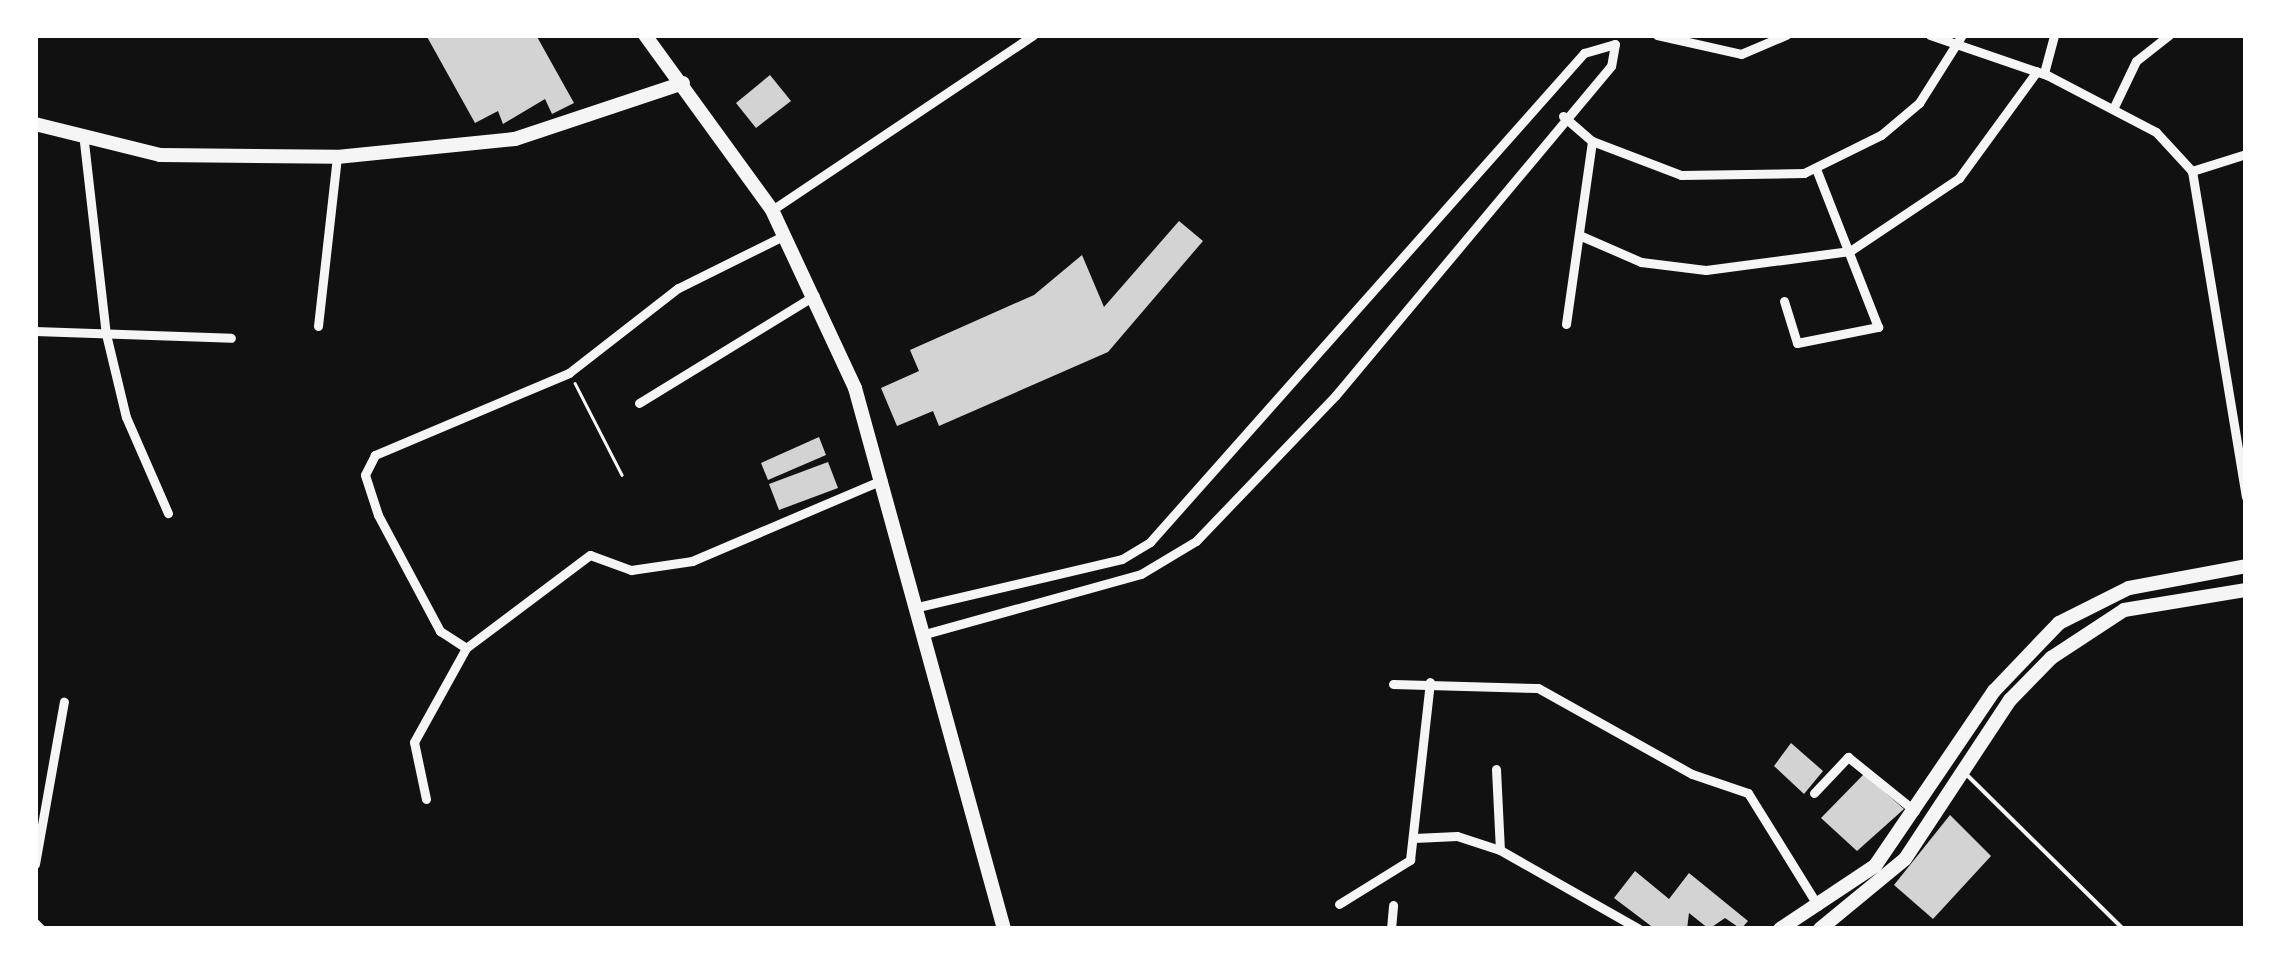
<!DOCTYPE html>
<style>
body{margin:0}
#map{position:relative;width:2281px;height:964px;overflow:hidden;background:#111;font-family:Spectral,serif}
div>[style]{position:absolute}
.building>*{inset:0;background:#d3d3d3}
.path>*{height:2.5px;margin:-1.25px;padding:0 1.25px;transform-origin:1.25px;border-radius:1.25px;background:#f5f5f5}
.service>*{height:4px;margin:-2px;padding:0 2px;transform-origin:2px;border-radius:2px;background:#f5f5f5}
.minor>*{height:9px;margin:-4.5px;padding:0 4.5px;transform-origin:4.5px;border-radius:4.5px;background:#f5f5f5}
.primary>*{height:14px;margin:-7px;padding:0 7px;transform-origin:7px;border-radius:7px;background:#f5f5f5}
.trunk>*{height:14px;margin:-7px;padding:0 7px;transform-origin:7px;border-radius:7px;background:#f5f5f5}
span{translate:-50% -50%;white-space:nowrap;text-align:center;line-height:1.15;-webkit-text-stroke:10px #fff;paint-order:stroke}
.frame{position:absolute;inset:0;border:38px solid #fff;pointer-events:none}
</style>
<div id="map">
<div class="building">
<div style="clip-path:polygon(426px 35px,536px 35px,574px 103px,552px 114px,545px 99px,503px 124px,498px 111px,475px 123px)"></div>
<div style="clip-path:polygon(770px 75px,791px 101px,756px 128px,736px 103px)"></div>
<div style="clip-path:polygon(1179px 221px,1203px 241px,1108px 352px,939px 426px,933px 411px,897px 426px,881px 388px,919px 371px,910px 350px,1034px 295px,1082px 255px,1104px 307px)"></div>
<div style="clip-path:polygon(819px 437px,826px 455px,768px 480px,761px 463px)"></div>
<div style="clip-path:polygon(828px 462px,838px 488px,779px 510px,769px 484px)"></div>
<div style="clip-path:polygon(1791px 743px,1823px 771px,1804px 794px,1774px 766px)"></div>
<div style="clip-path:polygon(1864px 774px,1904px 809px,1857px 851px,1821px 818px)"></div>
<div style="clip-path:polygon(1950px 815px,1991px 856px,1933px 919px,1894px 885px)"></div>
<div style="clip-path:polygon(1635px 871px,1669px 899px,1689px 873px,1748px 921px,1741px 929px,1725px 918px,1709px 929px,1689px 913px,1687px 929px,1655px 929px,1614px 898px)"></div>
</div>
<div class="path">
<div style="left:575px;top:383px;width:103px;rotate:62.9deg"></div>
</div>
<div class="service">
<div style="left:1967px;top:775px;width:219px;rotate:44.6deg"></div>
</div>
<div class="minor">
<div style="left:1657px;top:35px;width:86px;rotate:12.7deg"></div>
<div style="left:1741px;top:54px;width:49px;rotate:-22.9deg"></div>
<div style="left:1930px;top:35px;width:124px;rotate:18.9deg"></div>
<div style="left:2047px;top:75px;width:123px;rotate:27.6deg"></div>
<div style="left:2156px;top:132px;width:53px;rotate:47.3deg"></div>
<div style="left:2044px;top:73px;width:39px;rotate:-75deg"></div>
<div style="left:2113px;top:109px;width:53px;rotate:-64.4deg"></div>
<div style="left:2136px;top:61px;width:42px;rotate:-38.2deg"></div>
<div style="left:1563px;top:116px;width:38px;rotate:41deg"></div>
<div style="left:1592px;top:141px;width:95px;rotate:20.9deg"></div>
<div style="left:1681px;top:175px;width:123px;rotate:-0.9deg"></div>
<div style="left:1804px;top:173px;width:86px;rotate:-26.3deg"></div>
<div style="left:1881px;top:135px;width:50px;rotate:-40.1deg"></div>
<div style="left:1919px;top:103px;width:80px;rotate:-57.7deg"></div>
<div style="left:84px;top:142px;width:193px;rotate:83.5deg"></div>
<div style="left:106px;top:334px;width:85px;rotate:76.5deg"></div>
<div style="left:126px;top:417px;width:105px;rotate:66.4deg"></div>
<div style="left:2246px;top:154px;width:57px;rotate:162.5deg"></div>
<div style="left:2192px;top:171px;width:330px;rotate:80.6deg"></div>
<div style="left:772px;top:210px;width:314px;rotate:-33.8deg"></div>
<div style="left:785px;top:235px;width:119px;rotate:153.6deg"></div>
<div style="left:678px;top:288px;width:138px;rotate:142.1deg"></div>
<div style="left:569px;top:373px;width:211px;rotate:157.1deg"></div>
<div style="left:375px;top:455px;width:22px;rotate:117deg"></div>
<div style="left:365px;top:475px;width:42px;rotate:72deg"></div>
<div style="left:378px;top:515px;width:132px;rotate:61.9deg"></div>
<div style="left:440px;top:631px;width:31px;rotate:33deg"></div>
<div style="left:466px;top:648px;width:155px;rotate:-36.9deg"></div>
<div style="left:590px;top:555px;width:44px;rotate:20.1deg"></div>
<div style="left:631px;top:570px;width:62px;rotate:-8.4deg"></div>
<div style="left:692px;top:561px;width:207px;rotate:-23.1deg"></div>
<div style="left:1579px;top:235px;width:68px;rotate:23.5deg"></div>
<div style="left:1641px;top:262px;width:65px;rotate:7deg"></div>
<div style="left:1706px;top:270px;width:145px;rotate:-7.5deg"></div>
<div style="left:1850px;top:251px;width:131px;rotate:-33.8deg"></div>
<div style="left:1959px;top:178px;width:132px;rotate:-53.9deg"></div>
<div style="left:1784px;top:301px;width:44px;rotate:72.8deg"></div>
<div style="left:1797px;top:343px;width:83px;rotate:-11.2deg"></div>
<div style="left:1878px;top:327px;width:170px;rotate:-111.4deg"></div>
<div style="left:1566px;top:324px;width:185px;rotate:-81.9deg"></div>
<div style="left:318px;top:326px;width:170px;rotate:-83.6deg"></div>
<div style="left:35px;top:331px;width:196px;rotate:2deg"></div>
<div style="left:639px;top:403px;width:206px;rotate:-31.5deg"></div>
<div style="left:922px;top:606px;width:205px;rotate:-13.2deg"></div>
<div style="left:1122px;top:559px;width:33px;rotate:-31deg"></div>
<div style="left:1150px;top:542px;width:654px;rotate:-48.41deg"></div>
<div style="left:1584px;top:53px;width:32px;rotate:-16deg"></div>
<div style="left:1615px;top:44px;width:22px;rotate:100deg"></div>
<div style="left:1611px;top:66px;width:430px;rotate:129.9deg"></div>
<div style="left:1335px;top:396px;width:201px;rotate:133.8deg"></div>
<div style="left:1196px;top:541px;width:64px;rotate:149deg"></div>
<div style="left:1141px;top:574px;width:221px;rotate:164.5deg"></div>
<div style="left:1393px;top:684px;width:145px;rotate:1.6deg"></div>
<div style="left:1538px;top:688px;width:176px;rotate:29.2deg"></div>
<div style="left:1692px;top:774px;width:59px;rotate:18.7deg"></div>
<div style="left:1748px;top:793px;width:133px;rotate:58.2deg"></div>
<div style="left:1496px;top:769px;width:81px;rotate:87.2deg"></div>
<div style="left:1814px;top:793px;width:50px;rotate:-46.6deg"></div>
<div style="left:1848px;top:757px;width:86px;rotate:38.9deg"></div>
<div style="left:426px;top:799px;width:58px;rotate:-101.9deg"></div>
<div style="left:414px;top:742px;width:107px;rotate:-61deg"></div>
<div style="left:1414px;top:838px;width:43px;rotate:-2.7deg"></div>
<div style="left:1457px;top:836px;width:45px;rotate:18deg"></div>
<div style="left:1500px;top:850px;width:160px;rotate:29.6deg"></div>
<div style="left:35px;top:864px;width:165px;rotate:-79.9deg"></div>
<div style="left:1339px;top:904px;width:84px;rotate:-31.8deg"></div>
<div style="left:1410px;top:860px;width:179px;rotate:-83.6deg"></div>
<div style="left:35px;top:923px;width:8px;rotate:45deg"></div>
<div style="left:1391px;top:929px;width:24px;rotate:-85deg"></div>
</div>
<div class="primary">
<div style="left:35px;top:124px;width:129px;rotate:13.9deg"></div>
<div style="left:160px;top:155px;width:177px;rotate:0.6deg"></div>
<div style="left:337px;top:157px;width:179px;rotate:-5.8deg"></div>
<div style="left:515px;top:139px;width:177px;rotate:-18.4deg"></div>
</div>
<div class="trunk">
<div style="left:645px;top:35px;width:216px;rotate:54deg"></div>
<div style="left:772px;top:210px;width:196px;rotate:65deg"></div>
<div style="left:855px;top:388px;width:561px;rotate:74.6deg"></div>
<div style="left:1780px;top:929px;width:114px;rotate:-33.6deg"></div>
<div style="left:1875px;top:866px;width:212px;rotate:-55.8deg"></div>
<div style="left:1994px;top:691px;width:94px;rotate:-46.3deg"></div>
<div style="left:2059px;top:623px;width:78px;rotate:-26.6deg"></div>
<div style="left:2129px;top:588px;width:119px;rotate:-10.6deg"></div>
<div style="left:1820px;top:929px;width:110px;rotate:-39.5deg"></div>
<div style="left:1905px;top:859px;width:191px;rotate:-56.6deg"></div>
<div style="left:2010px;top:700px;width:59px;rotate:-45.7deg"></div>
<div style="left:2051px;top:658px;width:87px;rotate:-33.3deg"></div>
<div style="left:2124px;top:610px;width:124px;rotate:-9.3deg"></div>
</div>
<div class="frame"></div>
</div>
